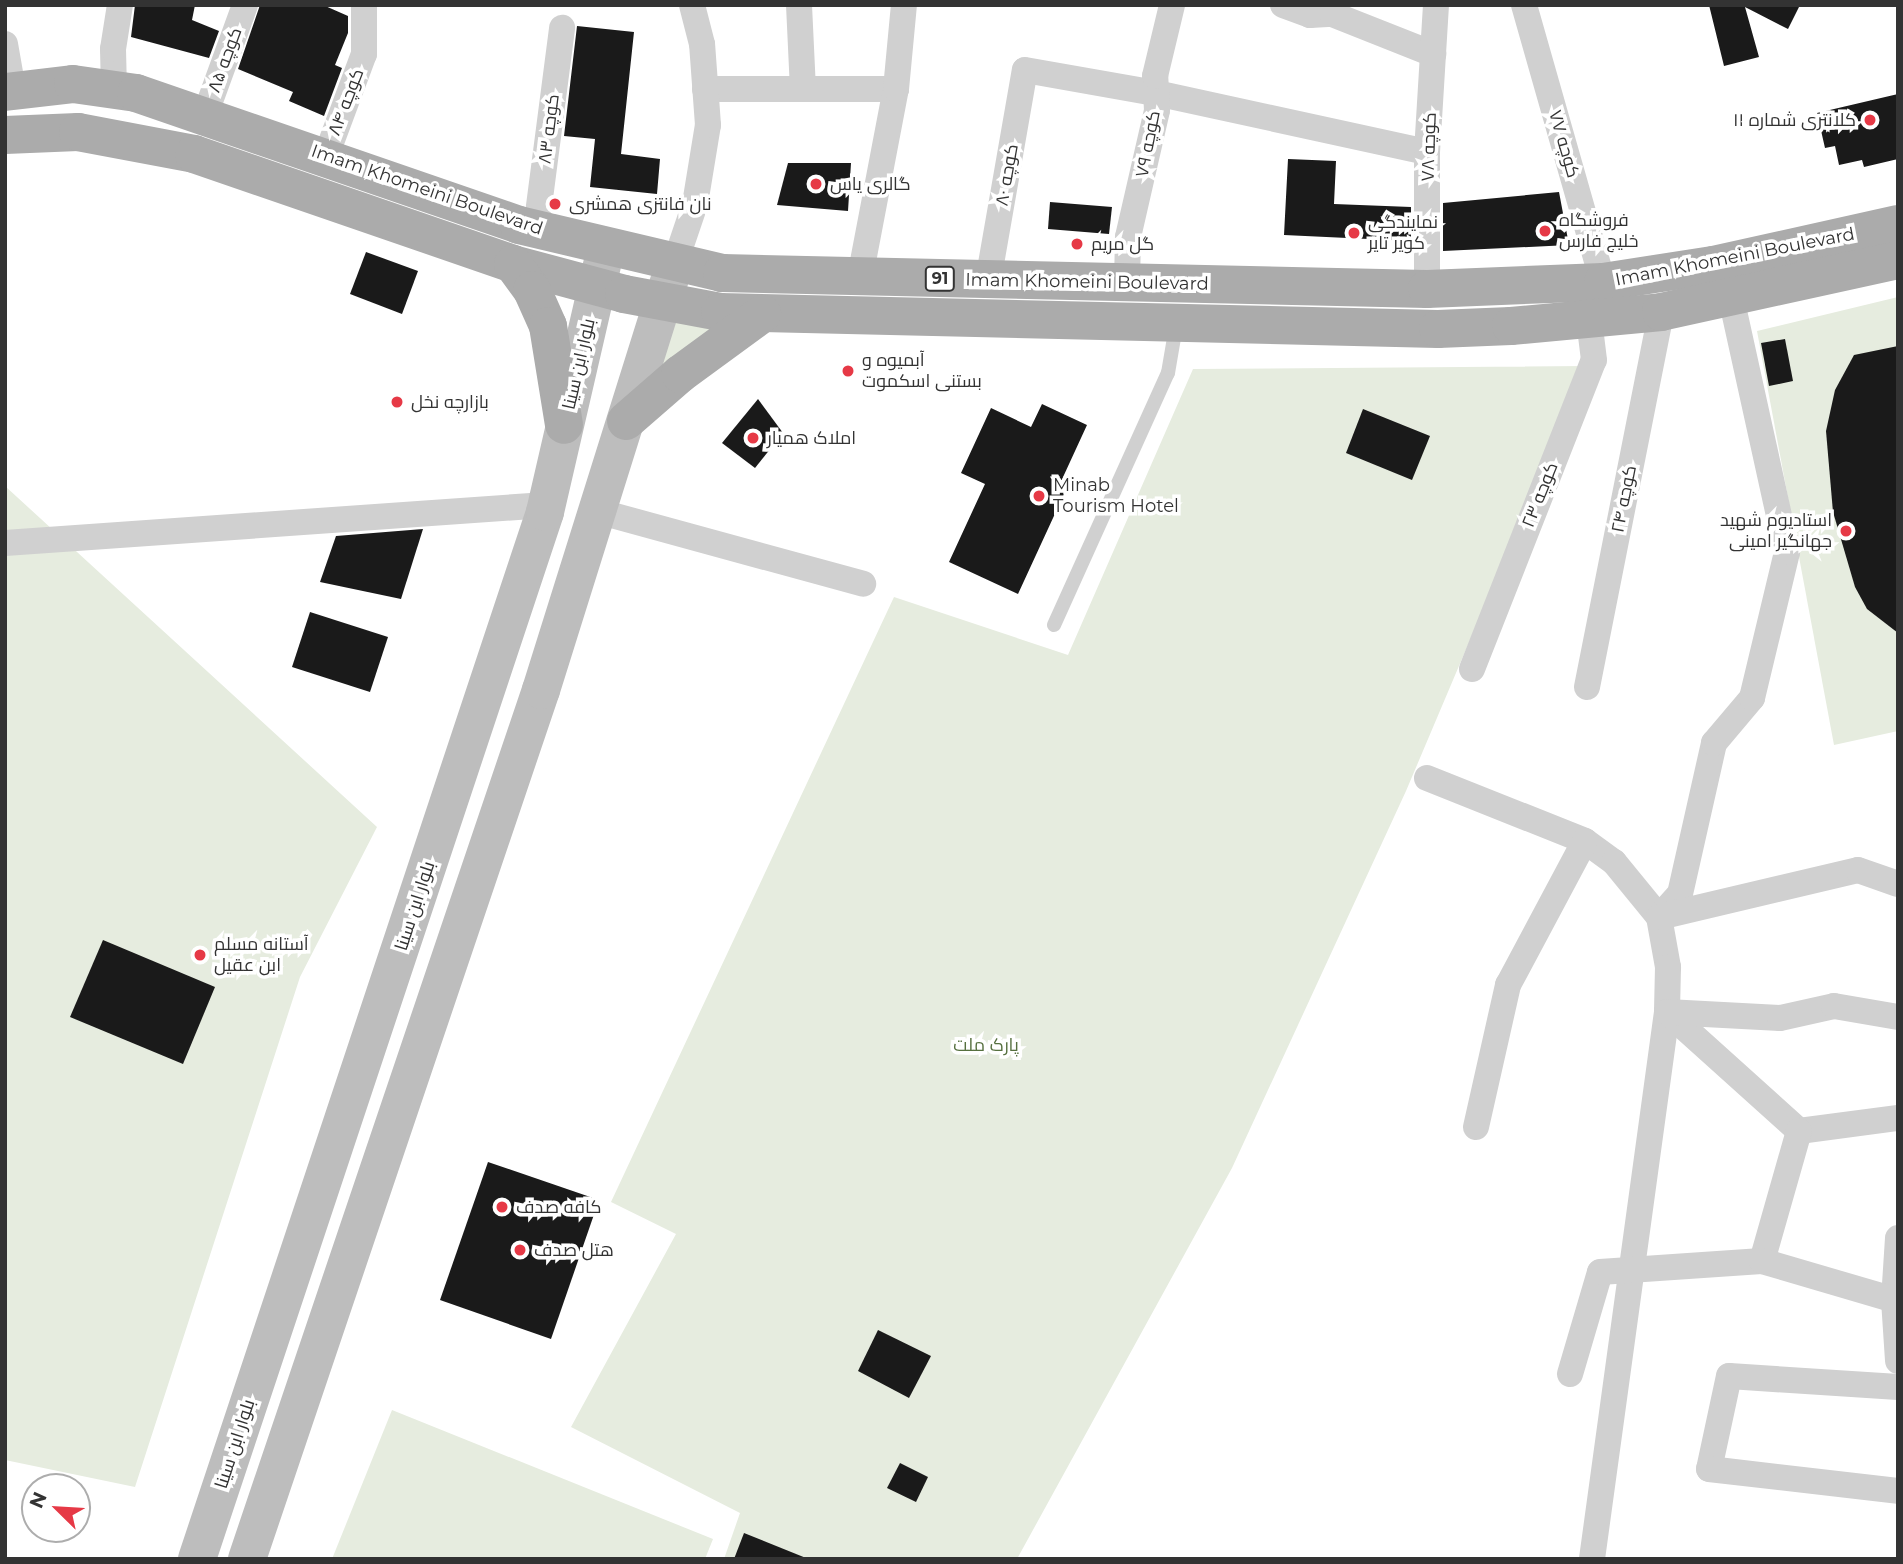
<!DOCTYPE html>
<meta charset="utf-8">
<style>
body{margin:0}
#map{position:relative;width:1903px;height:1564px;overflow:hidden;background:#fff;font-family:Montserrat,Cairo,sans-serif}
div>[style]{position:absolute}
.green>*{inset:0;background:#e6ecdf}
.building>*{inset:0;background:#1a1a1a}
.lane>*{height:14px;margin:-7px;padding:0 7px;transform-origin:7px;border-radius:7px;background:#d0d0d0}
.street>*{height:26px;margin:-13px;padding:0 13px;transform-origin:13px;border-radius:13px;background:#d0d0d0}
.secondary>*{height:38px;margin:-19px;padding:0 19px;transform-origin:19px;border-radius:19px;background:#bdbdbd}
.primary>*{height:38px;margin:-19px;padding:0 19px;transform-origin:19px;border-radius:19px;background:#ababab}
.dots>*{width:19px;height:19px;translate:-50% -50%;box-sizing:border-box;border:4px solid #fff;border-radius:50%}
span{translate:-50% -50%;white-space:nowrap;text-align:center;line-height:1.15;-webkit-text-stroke:7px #fff;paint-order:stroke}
.shield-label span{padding:2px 5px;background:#fff;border:2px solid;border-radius:5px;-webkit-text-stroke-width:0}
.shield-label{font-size:16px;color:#333;font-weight:700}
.street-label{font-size:18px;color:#333}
.poi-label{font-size:18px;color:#333}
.right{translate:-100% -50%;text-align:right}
.left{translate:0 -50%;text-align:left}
.park-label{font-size:18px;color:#56703f}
.frame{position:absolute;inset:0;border:7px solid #333;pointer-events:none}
.north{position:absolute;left:21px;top:1473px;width:70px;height:70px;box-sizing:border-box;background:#fff;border:2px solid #adadad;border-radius:50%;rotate:294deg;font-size:19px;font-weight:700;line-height:28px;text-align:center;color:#333}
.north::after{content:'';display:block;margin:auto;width:24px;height:32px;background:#e63946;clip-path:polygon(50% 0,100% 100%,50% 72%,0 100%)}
</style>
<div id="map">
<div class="green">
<div style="clip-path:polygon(1898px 297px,1898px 731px,1834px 745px,1757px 331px)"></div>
<div style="clip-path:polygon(667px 309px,740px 319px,639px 399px)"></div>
<div style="clip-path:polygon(1586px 366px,1406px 791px,1232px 1168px,1017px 1559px,724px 1559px,740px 1513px,571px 1427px,676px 1234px,611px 1202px,894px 597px,1068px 655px,1193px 369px)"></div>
<div style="clip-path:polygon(5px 486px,377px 827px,300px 977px,135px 1487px,5px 1460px)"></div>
<div style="clip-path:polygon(392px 1410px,713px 1539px,705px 1559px,332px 1559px)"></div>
</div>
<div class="building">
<div style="clip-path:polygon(135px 5px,195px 5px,192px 20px,219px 31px,209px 58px,131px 37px)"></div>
<div style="clip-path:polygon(260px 5px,323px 5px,348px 16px,348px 33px,335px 65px,342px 68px,324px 116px,289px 101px,293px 92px,238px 69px)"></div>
<div style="clip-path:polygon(1709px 5px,1800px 5px,1788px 29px,1745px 7px,1759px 57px,1724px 66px)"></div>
<div style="clip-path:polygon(577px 26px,634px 32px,621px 154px,660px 159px,657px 194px,590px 187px,595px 139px,564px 136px)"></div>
<div style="clip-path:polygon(1898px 94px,1898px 159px,1864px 167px,1862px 160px,1839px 165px,1835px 146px,1825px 148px,1817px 113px)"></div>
<div style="clip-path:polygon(1288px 159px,1336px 161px,1334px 204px,1411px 207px,1411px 241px,1284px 235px)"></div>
<div style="clip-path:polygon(788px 163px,851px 163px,848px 211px,777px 205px)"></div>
<div style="clip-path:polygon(1559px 192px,1569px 245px,1443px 251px,1443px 203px)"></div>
<div style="clip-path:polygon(1050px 202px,1112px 207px,1109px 234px,1048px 229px)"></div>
<div style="clip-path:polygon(366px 252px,418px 271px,402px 314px,350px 294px)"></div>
<div style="clip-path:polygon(1785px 339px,1793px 381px,1769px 386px,1761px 343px)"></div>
<div style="clip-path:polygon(1898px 346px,1898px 633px,1867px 609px,1855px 587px,1833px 512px,1826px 431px,1835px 390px,1854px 355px)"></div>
<div style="clip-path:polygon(758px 399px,783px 433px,755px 468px,722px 443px)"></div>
<div style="clip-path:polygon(1042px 404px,1087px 425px,1058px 488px,1065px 492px,1018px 594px,949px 562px,985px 484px,961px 473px,991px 408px,1031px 427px)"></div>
<div style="clip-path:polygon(1363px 409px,1430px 436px,1412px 480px,1346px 453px)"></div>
<div style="clip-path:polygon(423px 529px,401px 599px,320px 582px,336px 536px)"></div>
<div style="clip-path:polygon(310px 612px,388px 637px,370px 692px,292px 667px)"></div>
<div style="clip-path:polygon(103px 940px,215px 987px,183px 1064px,70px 1017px)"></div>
<div style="clip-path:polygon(488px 1162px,599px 1200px,551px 1339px,440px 1300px)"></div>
<div style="clip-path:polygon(878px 1330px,931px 1356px,909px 1398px,858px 1371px)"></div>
<div style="clip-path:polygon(900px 1463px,928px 1477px,916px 1502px,887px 1488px)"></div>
<div style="clip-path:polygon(744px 1533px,806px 1558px,806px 1559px,734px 1559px)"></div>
</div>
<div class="lane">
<div style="left:1054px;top:625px;width:277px;rotate:-65.7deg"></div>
<div style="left:1168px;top:373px;width:48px;rotate:-80.3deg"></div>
</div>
<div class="street">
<div style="left:799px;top:5px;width:84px;rotate:87.3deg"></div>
<div style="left:1283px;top:5px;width:29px;rotate:20deg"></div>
<div style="left:1310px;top:15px;width:22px;rotate:-3deg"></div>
<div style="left:1332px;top:14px;width:109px;rotate:21.6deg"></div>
<div style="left:1524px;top:5px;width:288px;rotate:74.1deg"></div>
<div style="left:5px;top:44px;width:47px;rotate:80.1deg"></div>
<div style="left:705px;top:89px;width:191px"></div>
<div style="left:114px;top:90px;width:41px;rotate:-91.4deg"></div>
<div style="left:113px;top:49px;width:45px;rotate:-81deg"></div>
<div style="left:205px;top:115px;width:117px;rotate:-70deg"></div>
<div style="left:326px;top:156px;width:109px;rotate:-69.6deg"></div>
<div style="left:364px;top:54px;width:49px;rotate:-90deg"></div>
<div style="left:536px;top:229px;width:203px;rotate:-82.6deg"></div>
<div style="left:675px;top:263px;width:62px;rotate:-71.3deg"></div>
<div style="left:695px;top:204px;width:80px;rotate:-80.7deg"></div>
<div style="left:708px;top:125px;width:81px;rotate:-94.2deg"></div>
<div style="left:702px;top:44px;width:40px;rotate:-104.4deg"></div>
<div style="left:860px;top:277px;width:191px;rotate:-79.2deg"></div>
<div style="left:896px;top:89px;width:84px;rotate:-84.6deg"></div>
<div style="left:988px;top:281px;width:214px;rotate:-80.1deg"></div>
<div style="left:1025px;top:70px;width:133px;rotate:10deg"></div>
<div style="left:1156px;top:93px;width:277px;rotate:12.3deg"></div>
<div style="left:1127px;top:283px;width:46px;rotate:-88.8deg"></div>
<div style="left:1128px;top:237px;width:130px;rotate:-77.1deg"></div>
<div style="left:1157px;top:110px;width:34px;rotate:-93deg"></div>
<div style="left:1155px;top:76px;width:73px;rotate:-76.5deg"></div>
<div style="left:1427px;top:289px;width:137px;rotate:-90deg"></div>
<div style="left:1427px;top:152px;width:147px;rotate:-86.5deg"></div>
<div style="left:597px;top:511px;width:276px;rotate:15.3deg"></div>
<div style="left:5px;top:543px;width:542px;rotate:-4.02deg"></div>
<div style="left:1472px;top:669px;width:332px;rotate:-68.5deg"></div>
<div style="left:1594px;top:360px;width:41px;rotate:-97deg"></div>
<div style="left:1587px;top:687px;width:382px;rotate:-78.8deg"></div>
<div style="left:1427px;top:778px;width:170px;rotate:21.7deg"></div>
<div style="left:1585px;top:841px;width:36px;rotate:36deg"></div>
<div style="left:1614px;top:862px;width:71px;rotate:50.7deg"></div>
<div style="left:1659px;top:917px;width:51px;rotate:79.8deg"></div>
<div style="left:1668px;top:967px;width:45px;rotate:91.3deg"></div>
<div style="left:1667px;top:1012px;width:552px;rotate:97.81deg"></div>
<div style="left:1659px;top:917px;width:31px;rotate:-48deg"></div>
<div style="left:1680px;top:894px;width:155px;rotate:-77.3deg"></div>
<div style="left:1714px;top:743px;width:59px;rotate:-49.8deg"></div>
<div style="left:1752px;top:698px;width:150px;rotate:-76.5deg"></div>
<div style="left:1787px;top:552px;width:261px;rotate:-102.4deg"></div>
<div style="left:1659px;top:917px;width:204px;rotate:-13.3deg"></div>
<div style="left:1858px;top:870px;width:42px;rotate:19.3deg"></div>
<div style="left:1667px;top:1012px;width:178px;rotate:42deg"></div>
<div style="left:1799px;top:1131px;width:100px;rotate:-7.5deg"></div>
<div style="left:1667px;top:1012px;width:113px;rotate:3deg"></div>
<div style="left:1780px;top:1018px;width:55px;rotate:-12.5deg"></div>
<div style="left:1834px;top:1006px;width:65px;rotate:9.8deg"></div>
<div style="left:1476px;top:1127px;width:146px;rotate:-77.3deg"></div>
<div style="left:1508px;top:985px;width:163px;rotate:-61.9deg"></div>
<div style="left:1898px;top:1238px;width:62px;rotate:93.7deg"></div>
<div style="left:1894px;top:1300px;width:61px;rotate:86.2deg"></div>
<div style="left:1762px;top:1261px;width:135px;rotate:-74.1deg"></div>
<div style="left:1570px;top:1374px;width:106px;rotate:-73.6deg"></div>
<div style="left:1600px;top:1272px;width:162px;rotate:-3.9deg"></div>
<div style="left:1762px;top:1261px;width:142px;rotate:16.4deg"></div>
<div style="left:1898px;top:1387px;width:169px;rotate:-176.3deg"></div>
<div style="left:1729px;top:1376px;width:95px;rotate:102.1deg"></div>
<div style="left:1709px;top:1469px;width:190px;rotate:6.6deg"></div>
</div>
<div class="secondary">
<div style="left:197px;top:1559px;width:1103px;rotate:-71.61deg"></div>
<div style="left:545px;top:512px;width:272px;rotate:-77deg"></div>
<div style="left:247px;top:1559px;width:917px;rotate:-71.31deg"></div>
<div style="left:541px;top:690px;width:439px;rotate:-72.6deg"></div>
</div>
<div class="primary">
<div style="left:5px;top:92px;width:68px;rotate:-6.7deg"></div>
<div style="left:73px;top:84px;width:64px;rotate:8.1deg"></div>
<div style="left:136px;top:93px;width:405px;rotate:19deg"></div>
<div style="left:519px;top:225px;width:209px;rotate:13.3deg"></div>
<div style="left:722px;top:273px;width:705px;rotate:1.3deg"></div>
<div style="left:1427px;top:289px;width:176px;rotate:-2.3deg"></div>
<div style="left:1603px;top:282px;width:111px;rotate:-8.8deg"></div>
<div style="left:1713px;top:265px;width:189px;rotate:-12.5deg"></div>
<div style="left:5px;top:135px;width:73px;rotate:-2.4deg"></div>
<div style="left:78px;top:132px;width:118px;rotate:10.7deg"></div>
<div style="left:194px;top:154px;width:337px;rotate:19deg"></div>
<div style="left:513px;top:264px;width:115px;rotate:15.1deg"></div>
<div style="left:624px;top:294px;width:98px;rotate:10.6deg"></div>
<div style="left:720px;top:312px;width:718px;rotate:1.36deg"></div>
<div style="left:1438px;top:329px;width:73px;rotate:-2.4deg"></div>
<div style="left:1511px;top:326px;width:151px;rotate:-5.3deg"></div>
<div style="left:1661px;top:312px;width:243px;rotate:-12.4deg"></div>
<div style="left:513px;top:264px;width:32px;rotate:54deg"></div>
<div style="left:532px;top:290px;width:39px;rotate:66deg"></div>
<div style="left:548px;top:326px;width:100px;rotate:80.8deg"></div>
<div style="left:626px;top:421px;width:72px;rotate:-41deg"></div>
<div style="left:680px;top:374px;width:102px;rotate:-36.2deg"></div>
</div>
<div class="dots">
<div style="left:1870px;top:120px;background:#e63946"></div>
<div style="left:816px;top:184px;background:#e63946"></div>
<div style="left:555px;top:204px;background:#e63946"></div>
<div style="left:1545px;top:231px;background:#e63946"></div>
<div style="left:1354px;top:233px;background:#e63946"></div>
<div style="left:1077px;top:244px;background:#e63946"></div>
<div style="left:848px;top:371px;background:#e63946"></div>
<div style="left:397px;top:402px;background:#e63946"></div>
<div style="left:753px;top:438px;background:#e63946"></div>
<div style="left:1039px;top:496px;background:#e63946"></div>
<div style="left:1846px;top:531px;background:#e63946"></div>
<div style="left:200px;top:955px;background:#e63946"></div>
<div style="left:502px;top:1207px;background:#e63946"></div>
<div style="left:520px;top:1250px;background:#e63946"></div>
</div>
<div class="shield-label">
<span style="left:940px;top:279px">91</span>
</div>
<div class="street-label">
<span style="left:225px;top:60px;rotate:-70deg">کوچه ۸۵</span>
<span style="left:346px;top:102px;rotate:-69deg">کوچه ۸۴</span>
<span style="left:549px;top:129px;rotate:-83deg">کوچه ۸۳</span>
<span style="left:1148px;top:144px;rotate:-79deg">کوچه ۷۹</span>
<span style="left:1564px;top:144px;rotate:74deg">کوچه ۷۷</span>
<span style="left:1429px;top:147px;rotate:-88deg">کوچه ۷۸</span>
<span style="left:1007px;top:175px;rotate:-80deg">کوچه ۸۰</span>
<span style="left:427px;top:190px;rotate:19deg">Imam Khomeini Boulevard</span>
<span style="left:1735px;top:257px;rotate:-11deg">Imam Khomeini Boulevard</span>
<span style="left:1087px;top:282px;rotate:1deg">Imam Khomeini Boulevard</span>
<span style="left:579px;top:364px;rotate:-77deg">بلوار ابن سینا</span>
<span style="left:1540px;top:495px;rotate:-68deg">کوچه ۲۳</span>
<span style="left:1624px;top:499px;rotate:-79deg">کوچه ۲۴</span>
<span style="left:415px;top:906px;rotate:-72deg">بلوار ابن سینا</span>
<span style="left:235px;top:1444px;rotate:-72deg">بلوار ابن سینا</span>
</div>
<div class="poi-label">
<span class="right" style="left:1856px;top:120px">کلانتری شماره ۱۱</span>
<span class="left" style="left:830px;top:184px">گالری یاس</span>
<span class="left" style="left:569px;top:204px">نان فانتزی همشری</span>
<span class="left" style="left:1559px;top:231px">فروشگاه<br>خلیج فارس</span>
<span class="left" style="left:1368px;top:233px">نمایندگی<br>کویر تایر</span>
<span class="left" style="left:1091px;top:244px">گل مریم</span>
<span class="left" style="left:862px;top:371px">آبمیوه و<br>بستنی اسکموت</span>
<span class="left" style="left:411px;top:402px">بازارچه نخل</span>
<span class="left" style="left:767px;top:438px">املاک همیار</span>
<span class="left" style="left:1053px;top:496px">Minab<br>Tourism Hotel</span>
<span class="right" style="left:1832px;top:531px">استادیوم شهید<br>جهانگیر امینی</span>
<span class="left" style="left:214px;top:955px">آستانه مسلم<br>ابن عقیل</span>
<span class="left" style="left:516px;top:1207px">کافه صدف</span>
<span class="left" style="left:534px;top:1250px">هتل صدف</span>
</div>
<div class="park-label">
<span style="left:986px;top:1045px">پارک ملت</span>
</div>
<div class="frame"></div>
<div class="north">N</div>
</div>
